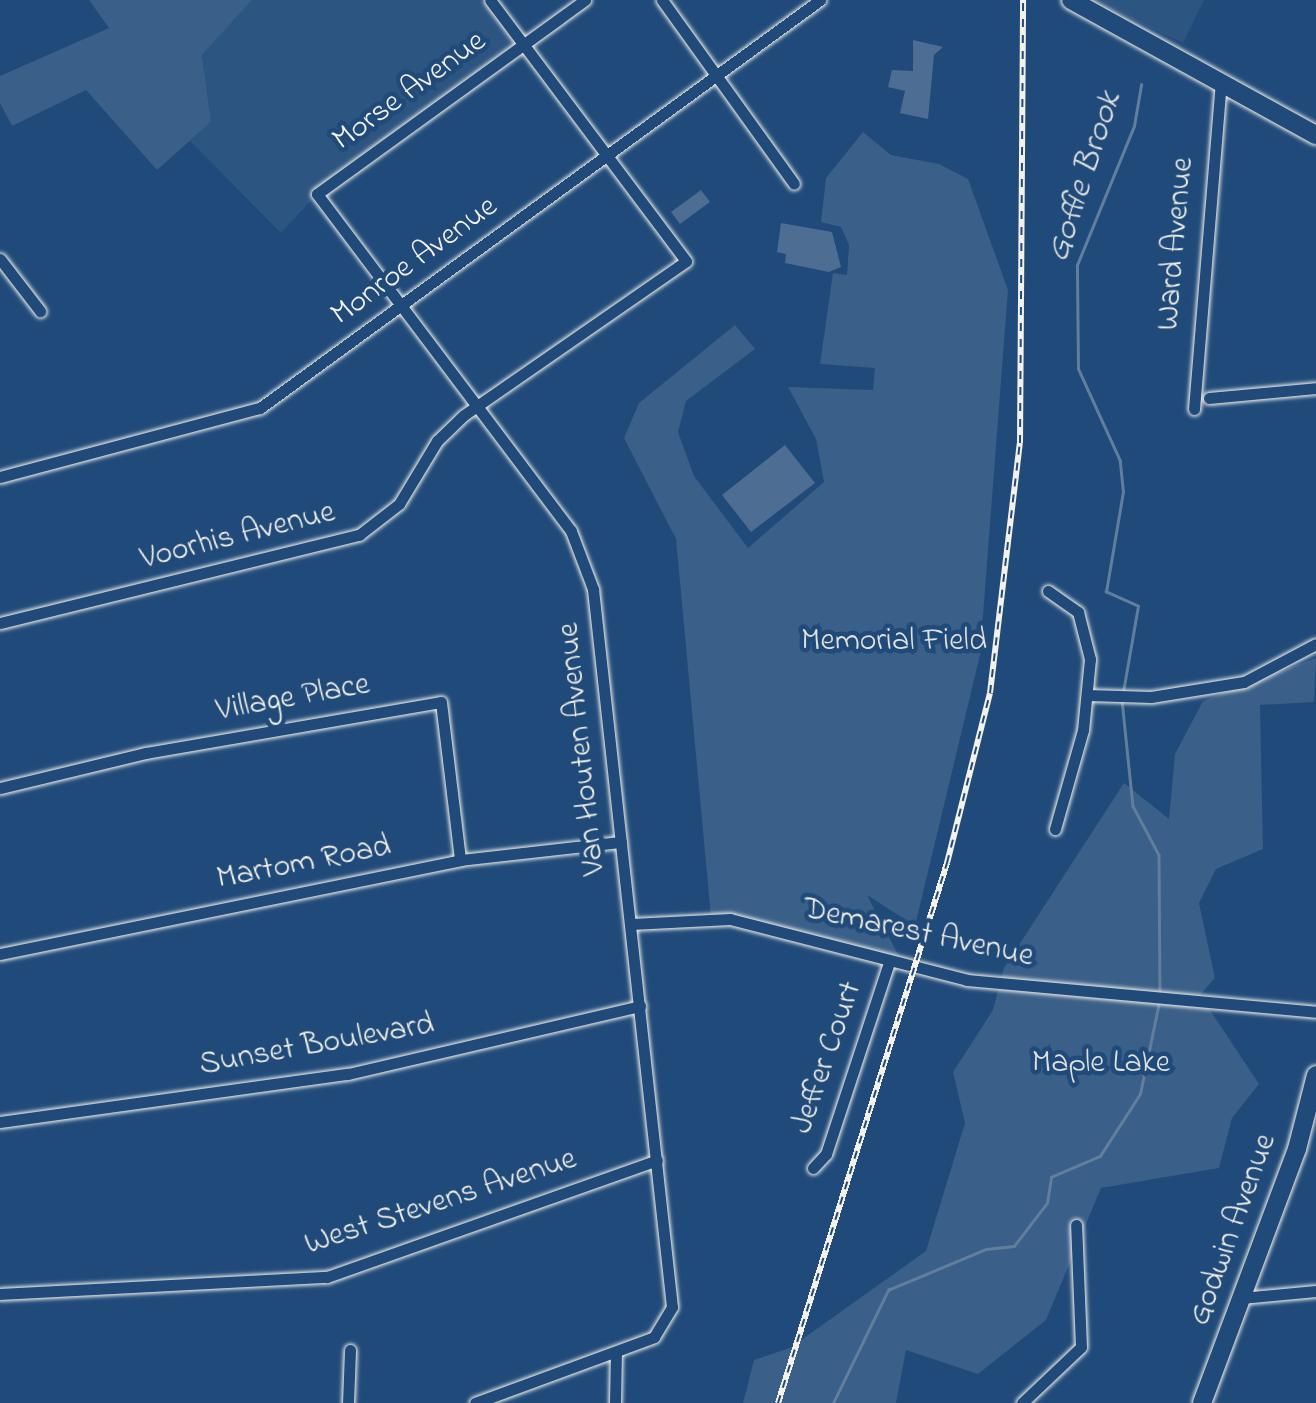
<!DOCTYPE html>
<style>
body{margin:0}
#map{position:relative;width:1316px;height:1403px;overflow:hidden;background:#1f4a7a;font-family:"Indie Flower",sans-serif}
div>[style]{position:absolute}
.built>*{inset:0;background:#2d5581}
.green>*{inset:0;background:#3a5f88}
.stream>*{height:2.5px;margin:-1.25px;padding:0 1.25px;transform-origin:1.25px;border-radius:1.25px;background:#627e9d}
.building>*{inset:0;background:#4d6e92}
.roads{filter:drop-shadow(0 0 2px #f4f1e8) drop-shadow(0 0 2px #f4f1e8)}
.street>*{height:11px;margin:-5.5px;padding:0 5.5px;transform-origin:5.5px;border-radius:5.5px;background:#1f4a7a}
.primary>*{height:18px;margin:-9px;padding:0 9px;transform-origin:9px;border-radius:9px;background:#1f4a7a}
.rail>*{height:6px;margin-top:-3px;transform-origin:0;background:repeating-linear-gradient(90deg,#1f4a7a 0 8px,#f4f1e8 0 16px);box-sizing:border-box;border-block:2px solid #f4f1e8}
span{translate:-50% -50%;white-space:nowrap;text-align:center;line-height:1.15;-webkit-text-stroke:9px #1f4a7a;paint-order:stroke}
.street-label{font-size:32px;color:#f4f1e8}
.park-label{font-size:32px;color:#e1e2de}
.water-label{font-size:35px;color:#dee0dd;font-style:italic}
</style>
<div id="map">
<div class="built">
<div style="clip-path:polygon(252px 0,490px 0,523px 45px,317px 194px,281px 233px,190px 141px,211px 122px,202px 55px)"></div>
<div style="clip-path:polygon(1092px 0,1204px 0,1183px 43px)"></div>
</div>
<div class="green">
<div style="clip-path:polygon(89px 0,252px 0,202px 55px,211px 122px,157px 170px,86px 90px,12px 126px,0 103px,0 76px,109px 28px)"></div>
<div style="clip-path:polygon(863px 132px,891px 155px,939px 164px,968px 179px,1008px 290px,980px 655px,915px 926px,867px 895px,902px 962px,711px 917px,676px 539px,624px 438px,639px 403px,735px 325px,755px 349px,686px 401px,678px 432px,694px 476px,748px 548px,824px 482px,816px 439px,788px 387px,873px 390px,875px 368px,820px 364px,833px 273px,847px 275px,849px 245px,841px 227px,821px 222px,826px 178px)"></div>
<div style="clip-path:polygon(1316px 658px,1314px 702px,1260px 705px,1263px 849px,1216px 869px,1199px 903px,1215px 978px,1200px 995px,1259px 1084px,1232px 1118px,1219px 1168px,1101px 1188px,1046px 1320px,978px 1374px,906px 1350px,896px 1403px,743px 1403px,754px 1360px,790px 1348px,926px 1251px,965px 1123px,953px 1072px,993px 1010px,1004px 968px,1124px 783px,1169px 819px,1175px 754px,1203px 701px)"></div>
</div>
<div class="stream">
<div style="left:1123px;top:692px;width:87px;rotate:-80.1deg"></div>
<div style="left:1138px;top:606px;width:35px;rotate:-156deg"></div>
<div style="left:1106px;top:592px;width:101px;rotate:-80.4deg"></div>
<div style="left:1123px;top:492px;width:31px;rotate:-96deg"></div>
<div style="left:1120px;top:461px;width:101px;rotate:-114.5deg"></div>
<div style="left:1078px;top:369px;width:104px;rotate:-90.6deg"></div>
<div style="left:1077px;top:265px;width:150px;rotate:-67.7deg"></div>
<div style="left:1134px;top:126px;width:42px;rotate:-80.3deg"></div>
<div style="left:1122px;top:700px;width:107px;rotate:84.1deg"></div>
<div style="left:1133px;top:806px;width:55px;rotate:62deg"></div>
<div style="left:1159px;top:855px;width:139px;rotate:89.6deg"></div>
<div style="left:833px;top:1403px;width:126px;rotate:-64deg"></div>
<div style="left:888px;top:1290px;width:106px;rotate:-22.7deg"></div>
<div style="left:986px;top:1249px;width:28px;rotate:-6deg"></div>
<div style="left:1014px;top:1246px;width:54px;rotate:-52.5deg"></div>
<div style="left:1047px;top:1203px;width:26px;rotate:-81deg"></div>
<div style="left:1051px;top:1177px;width:53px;rotate:-23.2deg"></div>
<div style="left:1100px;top:1156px;width:74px;rotate:-57.2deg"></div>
<div style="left:1140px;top:1094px;width:94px;rotate:-78.3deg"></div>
</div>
<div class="building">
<div style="clip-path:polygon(913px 40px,943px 47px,934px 55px,928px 119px,900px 113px,905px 91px,888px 87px,892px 70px,913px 71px)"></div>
<div style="clip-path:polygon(701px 190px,710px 202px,680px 224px,671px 212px)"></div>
<div style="clip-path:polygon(781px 223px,832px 232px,841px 267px,829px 272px,785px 263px,786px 254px,777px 252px)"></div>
<div style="clip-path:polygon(785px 445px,815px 483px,751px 532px,722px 495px)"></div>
</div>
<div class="roads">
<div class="street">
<div style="left:662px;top:0;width:226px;rotate:54.3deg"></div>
<div style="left:0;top:259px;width:66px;rotate:52.4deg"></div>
<div style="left:1209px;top:398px;width:107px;rotate:-5.3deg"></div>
<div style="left:1194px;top:409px;width:327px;rotate:-85.3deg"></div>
<div style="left:0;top:477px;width:269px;rotate:-14.9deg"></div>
<div style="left:260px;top:408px;width:693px;rotate:-36.08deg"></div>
<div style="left:1048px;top:591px;width:37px;rotate:35deg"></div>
<div style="left:1078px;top:612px;width:49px;rotate:75.7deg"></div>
<div style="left:1090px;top:659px;width:71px;rotate:95.6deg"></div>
<div style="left:1083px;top:730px;width:103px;rotate:105.8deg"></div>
<div style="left:0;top:623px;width:370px;rotate:-13.8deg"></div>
<div style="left:359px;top:535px;width:51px;rotate:-37.8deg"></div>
<div style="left:399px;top:504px;width:74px;rotate:-58.9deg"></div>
<div style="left:437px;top:441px;width:37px;rotate:-44deg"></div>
<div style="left:464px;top:415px;width:270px;rotate:-34.7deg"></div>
<div style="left:686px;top:261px;width:326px;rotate:-126.9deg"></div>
<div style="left:1088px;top:695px;width:63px;rotate:1.8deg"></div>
<div style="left:1151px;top:697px;width:94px;rotate:-9.2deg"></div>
<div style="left:1244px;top:682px;width:81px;rotate:-27.8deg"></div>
<div style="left:0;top:788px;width:150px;rotate:-13.5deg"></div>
<div style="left:146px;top:753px;width:299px;rotate:-9.8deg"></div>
<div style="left:441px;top:702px;width:159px;rotate:83.1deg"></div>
<div style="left:631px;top:924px;width:99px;rotate:-2.9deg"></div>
<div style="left:730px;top:919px;width:245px;rotate:14.4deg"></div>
<div style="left:967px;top:980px;width:350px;rotate:5.2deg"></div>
<div style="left:0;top:954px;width:470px;rotate:-11.5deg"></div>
<div style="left:460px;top:860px;width:162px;rotate:-6.4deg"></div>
<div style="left:0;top:1122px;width:351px;rotate:-7.9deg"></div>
<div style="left:348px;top:1074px;width:300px;rotate:-13.1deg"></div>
<div style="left:813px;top:1168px;width:19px;rotate:-47deg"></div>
<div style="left:826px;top:1154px;width:202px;rotate:-71.8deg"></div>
<div style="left:0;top:1294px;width:327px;rotate:-3deg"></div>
<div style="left:327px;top:1277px;width:350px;rotate:-19.5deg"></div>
<div style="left:1241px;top:1298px;width:75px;rotate:-5.3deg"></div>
<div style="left:348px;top:1403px;width:53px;rotate:-87.8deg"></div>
<div style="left:475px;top:1403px;width:191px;rotate:-20.2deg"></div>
<div style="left:654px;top:1337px;width:35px;rotate:-59deg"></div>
<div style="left:672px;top:1307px;width:722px;rotate:-96.28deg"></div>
<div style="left:593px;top:589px;width:62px;rotate:-110.8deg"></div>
<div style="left:571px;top:531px;width:422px;rotate:-127deg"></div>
<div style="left:317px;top:194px;width:331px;rotate:-35.9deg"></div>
<div style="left:615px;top:1403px;width:50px;rotate:-88.9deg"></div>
<div style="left:1022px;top:1403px;width:81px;rotate:-43.5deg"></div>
<div style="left:1081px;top:1347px;width:122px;rotate:-92.3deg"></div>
</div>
<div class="primary">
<div style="left:1071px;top:0;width:280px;rotate:28.9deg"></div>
<div style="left:1202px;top:1403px;width:271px;rotate:-69.5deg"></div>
<div style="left:1297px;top:1149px;width:76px;rotate:-75.6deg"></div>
</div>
</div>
<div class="rail">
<div style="left:778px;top:1403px;width:566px;rotate:-72.62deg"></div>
<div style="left:947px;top:863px;width:175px;rotate:-75.8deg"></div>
<div style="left:990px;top:693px;width:252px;rotate:-83.2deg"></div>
<div style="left:1020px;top:443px;width:443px;rotate:-89.6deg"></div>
</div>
<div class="street-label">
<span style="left:410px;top:92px;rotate:-36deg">Morse Avenue</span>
<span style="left:1177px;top:244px;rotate:-85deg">Ward Avenue</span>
<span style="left:415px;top:262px;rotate:-36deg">Monroe Avenue</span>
<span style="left:238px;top:537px;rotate:-14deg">Voorhis Avenue</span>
<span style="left:293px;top:699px;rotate:-10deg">Village Place</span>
<span style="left:583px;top:749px;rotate:-96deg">Van Houten Avenue</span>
<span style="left:304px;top:864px;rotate:-11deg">Martom Road</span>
<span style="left:918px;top:934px;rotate:12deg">Demarest Avenue</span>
<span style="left:317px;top:1046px;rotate:-10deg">Sunset Boulevard</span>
<span style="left:828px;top:1058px;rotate:-71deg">Jeffer Court</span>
<span style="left:441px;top:1203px;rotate:-18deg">West Stevens Avenue</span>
<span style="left:1234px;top:1230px;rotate:-70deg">Godwin Avenue</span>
</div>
<div class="park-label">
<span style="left:894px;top:642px">Memorial Field</span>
<span style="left:1101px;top:1064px">Maple Lake</span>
</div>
<div class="water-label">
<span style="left:1085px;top:177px;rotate:-72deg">Goffle Brook</span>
</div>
</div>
